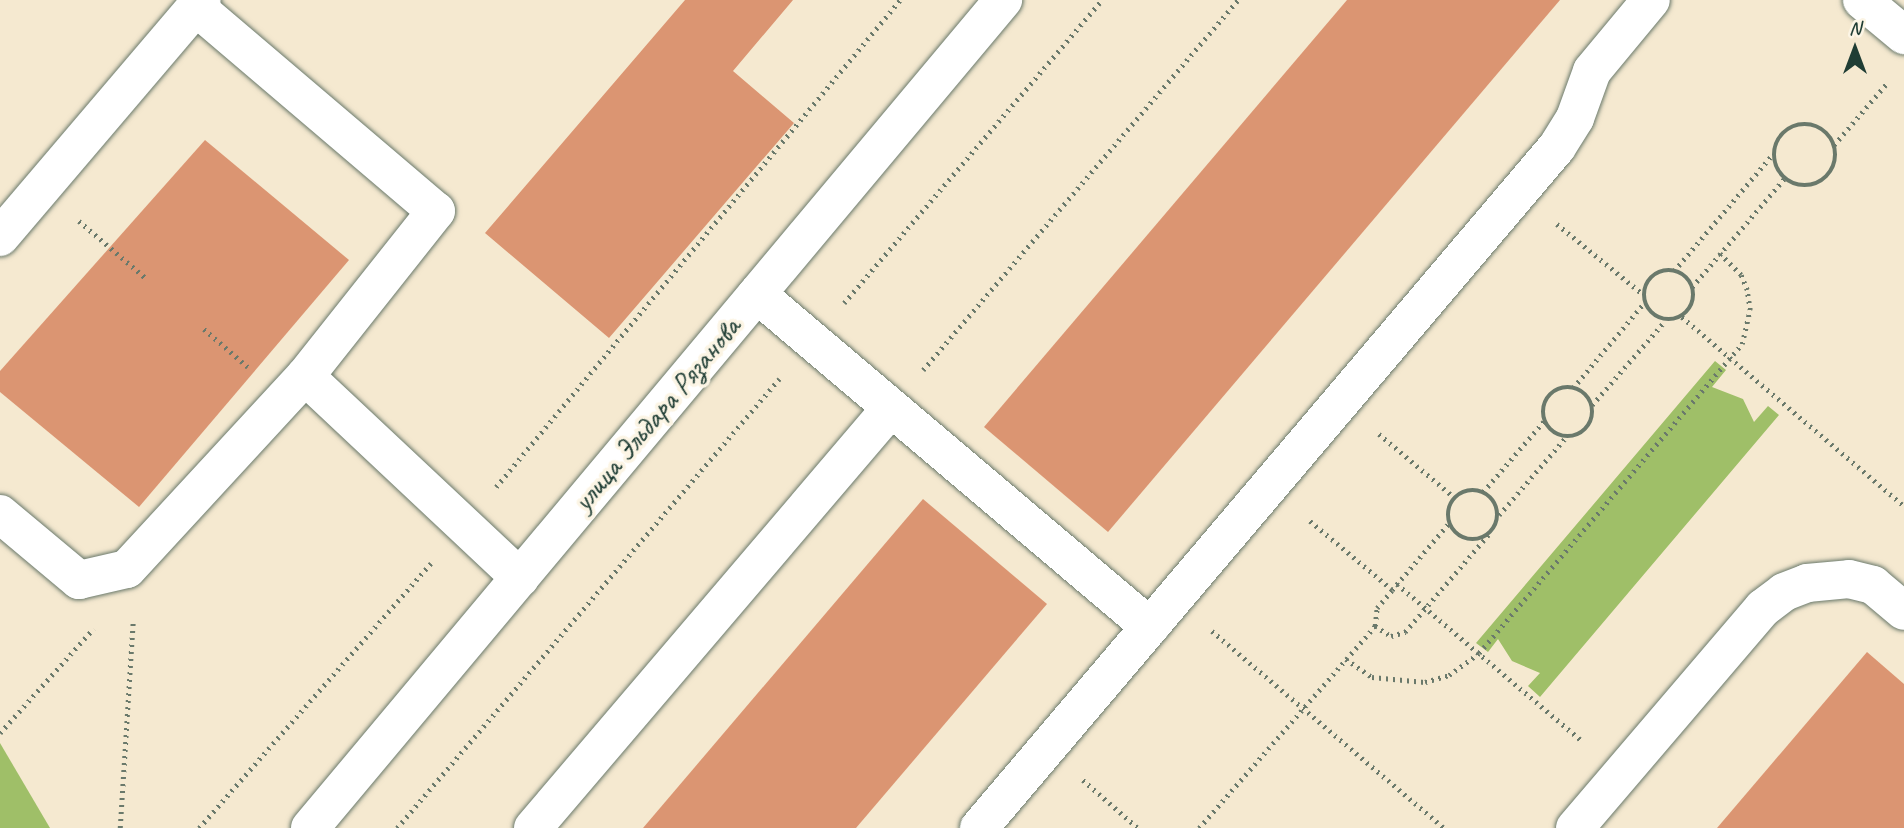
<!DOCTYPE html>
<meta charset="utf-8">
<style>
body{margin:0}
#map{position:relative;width:1904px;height:828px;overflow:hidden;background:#f5e9d0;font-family:Caveat,sans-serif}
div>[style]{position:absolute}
.green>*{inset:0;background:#9fbf68}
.building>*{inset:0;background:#db9572}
.path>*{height:4.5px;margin-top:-2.25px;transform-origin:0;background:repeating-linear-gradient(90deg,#6a796b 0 2px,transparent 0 7px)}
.path>.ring{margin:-2.25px;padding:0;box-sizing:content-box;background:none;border:4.5px solid #6a796b;border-radius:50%}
.roads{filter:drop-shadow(0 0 2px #6a796b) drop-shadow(0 0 2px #6a796b)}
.minor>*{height:38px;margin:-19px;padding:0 19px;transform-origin:19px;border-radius:19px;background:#fff}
span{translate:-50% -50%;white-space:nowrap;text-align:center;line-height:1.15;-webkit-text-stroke:7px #fcf5e5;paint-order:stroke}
.street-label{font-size:30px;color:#1f3d34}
.north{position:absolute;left:1820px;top:14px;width:70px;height:70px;-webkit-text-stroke:5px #fcf5e5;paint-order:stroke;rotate:0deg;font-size:19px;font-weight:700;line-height:28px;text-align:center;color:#1f3d34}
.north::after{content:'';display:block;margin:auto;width:24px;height:32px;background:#1f3d34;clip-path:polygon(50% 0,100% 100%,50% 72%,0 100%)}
</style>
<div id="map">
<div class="green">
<div style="clip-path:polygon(1715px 361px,1726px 370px,1712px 387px,1743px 399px,1754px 422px,1768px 406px,1779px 415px,1540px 697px,1528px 686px,1540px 673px,1512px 661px,1498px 639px,1488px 652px,1476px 643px)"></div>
<div style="clip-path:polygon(0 743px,50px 828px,0 828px)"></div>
</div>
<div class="building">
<div style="clip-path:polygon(685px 0,793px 0,733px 71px,794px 123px,609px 338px,485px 233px)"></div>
<div style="clip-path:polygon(1347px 0,1560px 0,1108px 532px,984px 427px)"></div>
<div style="clip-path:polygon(205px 140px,349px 260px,139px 507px,0 392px,0 371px)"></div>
<div style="clip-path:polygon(923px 499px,1047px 604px,856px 828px,643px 828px)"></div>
<div style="clip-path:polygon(1867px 652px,1904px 684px,1904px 828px,1717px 828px)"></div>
</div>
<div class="path">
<div class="ring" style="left:1774px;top:124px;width:57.5px;height:57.5px"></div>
<div style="left:1834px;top:145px;width:83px;rotate:-49.4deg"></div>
<div style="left:79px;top:221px;width:89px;rotate:40.5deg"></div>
<div style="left:1557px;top:224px;width:112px;rotate:39.2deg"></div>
<div class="ring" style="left:1644px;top:270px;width:45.5px;height:45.5px"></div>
<div style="left:1674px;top:271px;width:153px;rotate:-49.8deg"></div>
<div style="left:1692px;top:287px;width:142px;rotate:-49.6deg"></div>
<div style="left:844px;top:303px;width:398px;rotate:-49.6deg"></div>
<div style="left:1682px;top:317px;width:292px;rotate:40.4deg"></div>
<div style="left:204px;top:329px;width:58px;rotate:40.8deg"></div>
<div style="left:923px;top:370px;width:486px;rotate:-49.6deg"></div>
<div class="ring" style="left:1543px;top:387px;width:45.5px;height:45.5px"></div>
<div style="left:1573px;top:388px;width:112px;rotate:-50.1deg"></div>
<div style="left:1592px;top:405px;width:111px;rotate:-49deg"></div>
<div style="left:1379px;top:434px;width:99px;rotate:40.1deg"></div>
<div style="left:496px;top:487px;width:633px;rotate:-50.32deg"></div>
<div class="ring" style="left:1448px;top:490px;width:45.5px;height:45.5px"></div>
<div style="left:1483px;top:492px;width:95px;rotate:-49.3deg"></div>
<div style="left:1499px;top:515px;width:103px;rotate:-49.3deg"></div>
<div style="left:1397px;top:584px;width:244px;rotate:40.3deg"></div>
<div style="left:1392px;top:590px;width:88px;rotate:-49.6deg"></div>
<div style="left:1375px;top:626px;width:19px;rotate:32deg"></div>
<div style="left:1391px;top:636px;width:15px;rotate:-16deg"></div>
<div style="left:1405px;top:632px;width:128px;rotate:-49.4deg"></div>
<div style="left:1212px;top:631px;width:304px;rotate:40.3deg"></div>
<div style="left:1346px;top:659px;width:32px;rotate:35deg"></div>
<div style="left:1372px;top:677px;width:53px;rotate:5.4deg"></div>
<div style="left:1425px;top:682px;width:25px;rotate:-16deg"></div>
<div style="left:1449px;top:675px;width:37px;rotate:-36deg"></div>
<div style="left:1479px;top:653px;width:406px;rotate:-49.6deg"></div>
<div style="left:1742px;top:344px;width:35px;rotate:-77deg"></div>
<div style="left:1750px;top:310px;width:20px;rotate:-99deg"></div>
<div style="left:1747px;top:290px;width:16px;rotate:-112deg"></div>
<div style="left:1741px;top:275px;width:30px;rotate:-135deg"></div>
<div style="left:0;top:733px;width:140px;rotate:-48.2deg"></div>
<div style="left:1083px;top:780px;width:73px;rotate:41.1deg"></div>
<div style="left:120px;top:828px;width:209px;rotate:-86.4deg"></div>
<div style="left:199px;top:828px;width:352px;rotate:-48.8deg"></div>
<div style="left:397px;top:828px;width:590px;rotate:-49.61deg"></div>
<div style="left:1199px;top:828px;width:268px;rotate:-48.9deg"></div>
<div style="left:1375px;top:626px;width:18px;rotate:-84deg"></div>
<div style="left:1377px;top:608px;width:23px;rotate:-50deg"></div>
<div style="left:1392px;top:590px;width:111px;rotate:-140.1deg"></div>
</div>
<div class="roads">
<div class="minor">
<div style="left:1862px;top:0;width:55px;rotate:39.8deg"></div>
<div style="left:196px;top:7px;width:315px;rotate:40.4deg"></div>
<div style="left:436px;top:211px;width:211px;rotate:128.4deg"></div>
<div style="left:0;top:237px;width:311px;rotate:-49.6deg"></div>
<div style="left:757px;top:294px;width:515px;rotate:40.28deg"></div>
<div style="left:0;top:514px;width:103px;rotate:39.9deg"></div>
<div style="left:79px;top:580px;width:49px;rotate:-12.9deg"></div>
<div style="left:127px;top:569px;width:263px;rotate:-47.3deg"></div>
<div style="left:305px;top:376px;width:295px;rotate:43.2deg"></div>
<div style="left:310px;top:828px;width:1080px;rotate:-50.07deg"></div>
<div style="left:533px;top:828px;width:552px;rotate:-49.56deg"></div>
<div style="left:979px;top:828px;width:893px;rotate:-49.68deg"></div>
<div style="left:1557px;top:147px;width:34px;rotate:-58deg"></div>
<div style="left:1575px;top:118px;width:50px;rotate:-70.1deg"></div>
<div style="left:1592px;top:71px;width:92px;rotate:-50.3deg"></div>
<div style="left:1575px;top:828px;width:289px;rotate:-49.5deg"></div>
<div style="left:1763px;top:608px;width:26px;rotate:-37deg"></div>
<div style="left:1784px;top:592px;width:25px;rotate:-21deg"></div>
<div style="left:1807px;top:583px;width:42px;rotate:-5.4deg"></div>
<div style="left:1849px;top:579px;width:25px;rotate:14deg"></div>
<div style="left:1873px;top:585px;width:40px;rotate:40deg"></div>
</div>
</div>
<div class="street-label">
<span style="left:656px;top:414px;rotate:-50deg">улица Эльдара Рязанова</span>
</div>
<div class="north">N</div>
</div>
